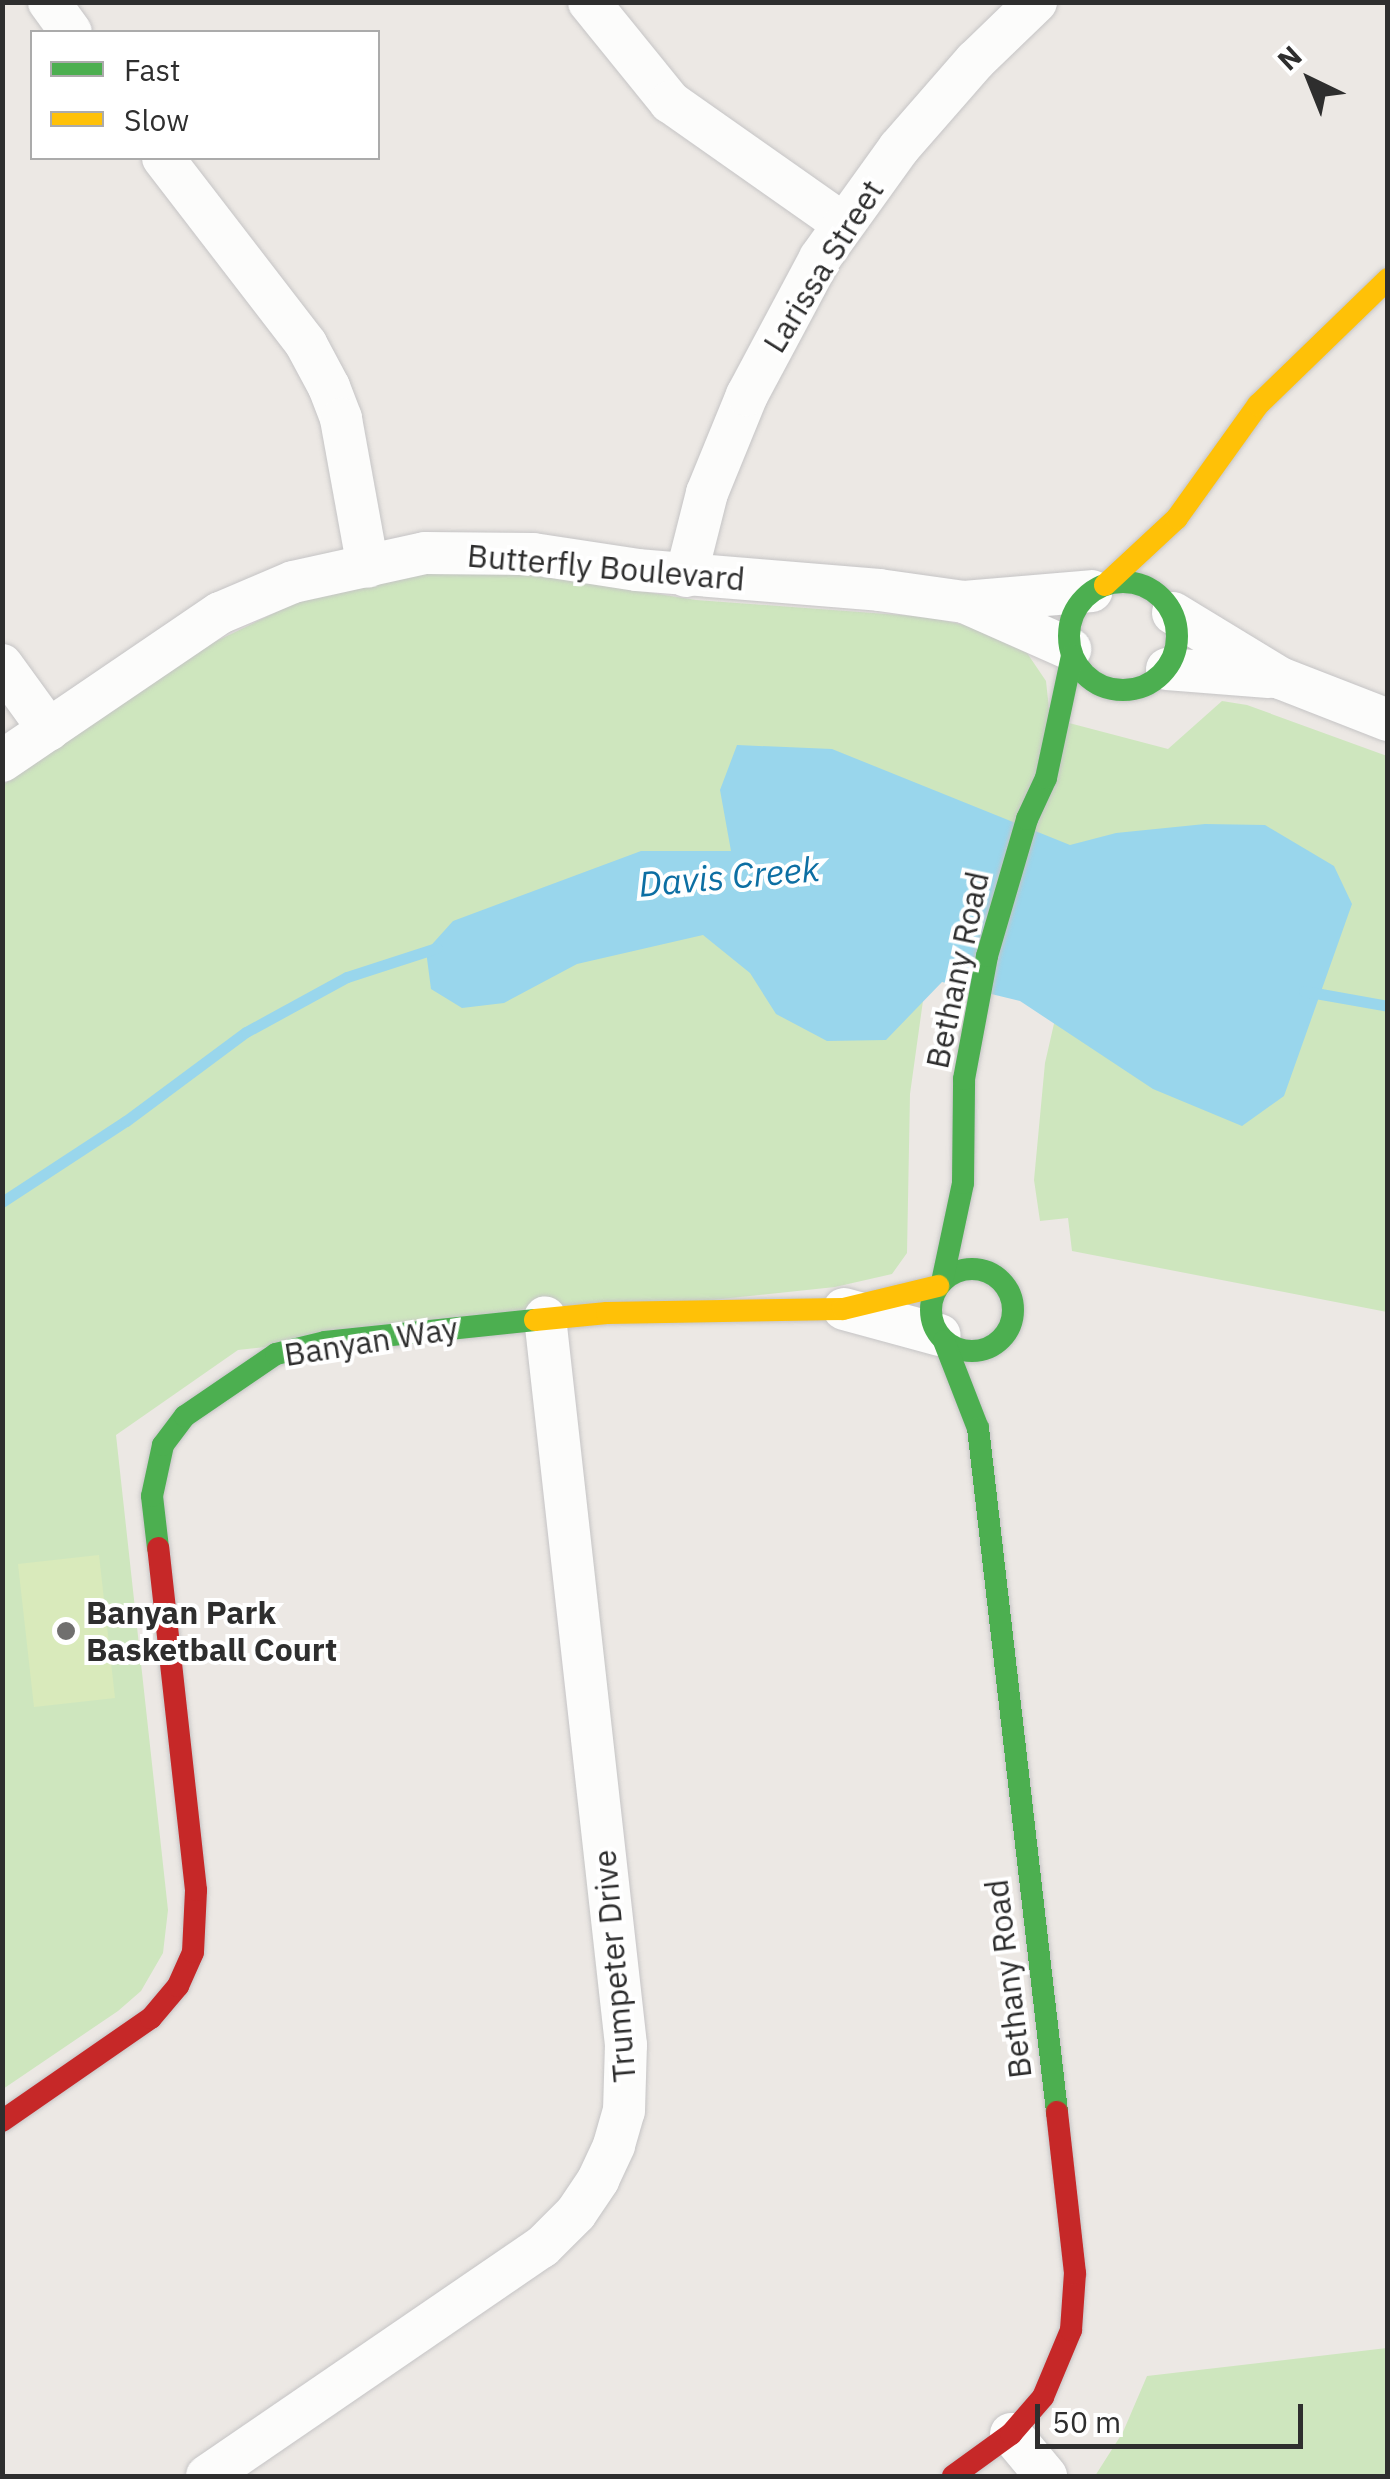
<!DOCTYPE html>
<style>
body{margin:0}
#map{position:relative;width:1390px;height:2479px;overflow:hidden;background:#ece8e4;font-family:"IBM Plex Sans",sans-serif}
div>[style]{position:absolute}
.green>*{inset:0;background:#cee6be}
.pitch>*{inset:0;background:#d9eabb}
.water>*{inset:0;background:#99d6ec}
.stream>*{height:11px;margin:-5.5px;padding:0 5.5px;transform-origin:5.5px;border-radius:5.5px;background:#99d6ec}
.roads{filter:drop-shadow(0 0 2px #c5c4c5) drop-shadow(0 0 2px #c5c4c5)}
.street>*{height:42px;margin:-21px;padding:0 21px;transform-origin:21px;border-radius:21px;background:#fcfcfb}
.fast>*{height:22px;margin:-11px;padding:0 11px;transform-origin:11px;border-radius:11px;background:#4caf50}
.fast>.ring{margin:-11px;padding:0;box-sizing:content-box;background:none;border:22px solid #4caf50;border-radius:50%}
.slow>*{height:22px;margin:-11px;padding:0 11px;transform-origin:11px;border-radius:11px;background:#ffc107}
.jam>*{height:22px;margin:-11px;padding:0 11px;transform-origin:11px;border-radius:11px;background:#c62828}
.dots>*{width:28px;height:28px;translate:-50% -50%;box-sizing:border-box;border:5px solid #fff;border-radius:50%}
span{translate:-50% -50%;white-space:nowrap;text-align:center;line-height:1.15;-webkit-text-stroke:8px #fff;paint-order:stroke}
.street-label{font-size:32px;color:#2e2e2e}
.poi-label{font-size:32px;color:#2e2e2e;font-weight:700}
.left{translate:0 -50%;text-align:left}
.water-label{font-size:35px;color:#0d6fa3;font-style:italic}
.frame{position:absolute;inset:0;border:5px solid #2e2e2e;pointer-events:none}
.legend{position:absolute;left:30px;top:30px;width:350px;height:130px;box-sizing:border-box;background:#fff;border:2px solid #ababab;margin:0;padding:12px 18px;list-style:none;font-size:30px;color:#2e2e2e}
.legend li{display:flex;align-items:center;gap:20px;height:50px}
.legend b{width:50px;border:2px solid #ababab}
.north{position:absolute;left:1260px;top:30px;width:100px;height:100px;-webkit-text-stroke:8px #fff;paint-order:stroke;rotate:317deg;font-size:28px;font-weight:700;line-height:40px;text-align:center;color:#2e2e2e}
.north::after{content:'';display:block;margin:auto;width:35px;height:45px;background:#2e2e2e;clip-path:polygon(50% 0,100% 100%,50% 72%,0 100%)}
.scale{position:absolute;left:1035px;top:2404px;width:268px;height:45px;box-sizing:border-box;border:5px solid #2e2e2e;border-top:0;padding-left:12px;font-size:30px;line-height:35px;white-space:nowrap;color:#2e2e2e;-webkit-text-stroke:8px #fff;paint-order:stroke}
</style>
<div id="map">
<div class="green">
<div style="clip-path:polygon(515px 571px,696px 600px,927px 617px,974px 627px,1025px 650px,1046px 681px,1050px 718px,1168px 749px,1222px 701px,1247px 705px,1387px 756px,1387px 1312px,1072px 1251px,1068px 1218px,1040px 1221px,1034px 1180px,1045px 1063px,1077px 923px,927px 972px,910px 1094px,907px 1253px,892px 1274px,835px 1287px,238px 1350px,116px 1435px,168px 1910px,163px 1953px,141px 1991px,118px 2011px,3px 2089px,3px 785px,204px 647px,291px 605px,337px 590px,426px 573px)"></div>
<div style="clip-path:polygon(1387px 2348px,1387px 2476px,1095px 2476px,1123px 2432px,1147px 2376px)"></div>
</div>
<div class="pitch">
<div style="clip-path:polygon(99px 1555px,115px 1698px,34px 1707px,18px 1564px)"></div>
</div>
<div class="water">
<div style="clip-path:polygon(737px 745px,832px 749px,1070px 845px,1116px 833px,1205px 824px,1265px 825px,1334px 866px,1352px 904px,1284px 1096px,1242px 1126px,1153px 1089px,1020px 1001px,942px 982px,886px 1040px,827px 1041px,776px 1014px,750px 973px,703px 935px,577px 964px,504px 1003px,462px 1008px,431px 989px,426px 951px,453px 921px,641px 851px,731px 851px,720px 790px)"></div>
</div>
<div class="stream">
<div style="left:1304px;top:991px;width:85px;rotate:10.1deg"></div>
<div style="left:2px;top:1202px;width:148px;rotate:-33.2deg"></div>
<div style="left:126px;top:1121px;width:149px;rotate:-36.6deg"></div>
<div style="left:246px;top:1032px;width:115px;rotate:-28.6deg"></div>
<div style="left:347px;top:977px;width:94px;rotate:-18deg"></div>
</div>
<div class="roads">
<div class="street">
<div style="left:49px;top:2px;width:37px;rotate:54deg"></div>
<div style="left:589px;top:2px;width:129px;rotate:51deg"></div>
<div style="left:670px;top:102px;width:210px;rotate:35.1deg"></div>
<div style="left:163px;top:158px;width:235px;rotate:52.4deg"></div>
<div style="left:306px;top:344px;width:49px;rotate:61.9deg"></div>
<div style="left:329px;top:387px;width:34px;rotate:69deg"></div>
<div style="left:341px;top:419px;width:150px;rotate:79.7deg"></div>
<div style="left:686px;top:576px;width:86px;rotate:-75.8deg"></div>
<div style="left:707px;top:493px;width:106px;rotate:-67.8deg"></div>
<div style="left:747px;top:395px;width:155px;rotate:-61.9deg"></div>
<div style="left:820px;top:258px;width:135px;rotate:-54.3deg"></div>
<div style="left:899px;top:148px;width:116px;rotate:-48.9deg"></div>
<div style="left:975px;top:61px;width:85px;rotate:-44deg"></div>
<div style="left:969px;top:604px;width:111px;rotate:24deg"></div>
<div style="left:1173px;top:613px;width:125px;rotate:31.3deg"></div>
<div style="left:1280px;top:678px;width:116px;rotate:21.3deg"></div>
<div style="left:2px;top:665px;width:80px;rotate:54.1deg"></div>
<div style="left:1167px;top:669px;width:102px;rotate:4.5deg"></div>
<div style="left:2px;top:761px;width:263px;rotate:-34.2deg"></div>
<div style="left:220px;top:613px;width:79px;rotate:-23deg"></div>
<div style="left:293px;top:582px;width:135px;rotate:-12.4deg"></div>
<div style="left:425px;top:553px;width:108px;rotate:0.5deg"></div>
<div style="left:533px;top:554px;width:105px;rotate:8.7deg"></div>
<div style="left:637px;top:570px;width:243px;rotate:4.7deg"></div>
<div style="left:879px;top:590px;width:86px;rotate:8deg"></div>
<div style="left:964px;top:602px;width:128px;rotate:-4.9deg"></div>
<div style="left:844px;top:1309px;width:99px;rotate:15.2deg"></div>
<div style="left:1011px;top:2434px;width:55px;rotate:50.2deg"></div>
<div style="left:207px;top:2476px;width:406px;rotate:-34.4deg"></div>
<div style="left:542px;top:2247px;width:48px;rotate:-45deg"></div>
<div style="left:576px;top:2213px;width:40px;rotate:-56deg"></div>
<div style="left:598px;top:2180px;width:38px;rotate:-65deg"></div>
<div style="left:614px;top:2145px;width:35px;rotate:-74deg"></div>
<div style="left:624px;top:2111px;width:66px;rotate:-88.3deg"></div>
<div style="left:626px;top:2045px;width:732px;rotate:-96.35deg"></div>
</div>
<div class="fast">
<div class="ring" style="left:1069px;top:582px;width:86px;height:86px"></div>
<div class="ring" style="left:931px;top:1269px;width:60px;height:60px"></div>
<div style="left:942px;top:1282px;width:101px;rotate:-78deg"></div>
<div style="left:963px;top:1183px;width:104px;rotate:-89.4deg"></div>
<div style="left:964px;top:1079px;width:125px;rotate:-79.4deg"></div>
<div style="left:987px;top:956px;width:143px;rotate:-73.7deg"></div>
<div style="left:1027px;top:819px;width:45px;rotate:-65.1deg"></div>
<div style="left:1046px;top:778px;width:125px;rotate:-78deg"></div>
<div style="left:944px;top:1341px;width:93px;rotate:68.7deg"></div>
<div style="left:978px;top:1428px;width:689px;rotate:83.41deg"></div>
<div style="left:158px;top:1548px;width:52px;rotate:-96.6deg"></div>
<div style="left:152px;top:1496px;width:52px;rotate:-77.8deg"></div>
<div style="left:163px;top:1445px;width:36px;rotate:-53deg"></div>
<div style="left:185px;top:1416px;width:110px;rotate:-34.3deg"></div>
<div style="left:276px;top:1354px;width:50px;rotate:-13.8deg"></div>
<div style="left:325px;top:1342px;width:211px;rotate:-6deg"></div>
</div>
<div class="slow">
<div style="left:1105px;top:585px;width:98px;rotate:-42.9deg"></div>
<div style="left:1177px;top:518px;width:139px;rotate:-54.4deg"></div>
<div style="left:1258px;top:405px;width:181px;rotate:-44.1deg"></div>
<div style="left:535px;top:1320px;width:72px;rotate:-5.6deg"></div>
<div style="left:607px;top:1313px;width:236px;rotate:-1deg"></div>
<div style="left:843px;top:1309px;width:98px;rotate:-13.6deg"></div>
</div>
<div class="jam">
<div style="left:2px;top:2121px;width:181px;rotate:-34.7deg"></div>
<div style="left:151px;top:2018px;width:42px;rotate:-49.8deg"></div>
<div style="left:178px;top:1986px;width:37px;rotate:-66deg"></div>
<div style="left:193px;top:1952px;width:62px;rotate:-87.2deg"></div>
<div style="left:196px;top:1890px;width:344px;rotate:-96.3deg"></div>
<div style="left:953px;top:2476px;width:72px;rotate:-35.9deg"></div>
<div style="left:1011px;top:2434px;width:49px;rotate:-49.1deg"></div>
<div style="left:1043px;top:2397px;width:73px;rotate:-67.3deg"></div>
<div style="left:1071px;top:2330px;width:57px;rotate:-86deg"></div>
<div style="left:1075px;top:2273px;width:162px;rotate:-96.4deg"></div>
</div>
</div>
<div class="dots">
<div style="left:66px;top:1631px;background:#706f6e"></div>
</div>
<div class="street-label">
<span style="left:823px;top:266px;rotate:-58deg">Larissa Street</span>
<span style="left:606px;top:567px;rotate:5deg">Butterfly Boulevard</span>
<span style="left:957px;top:970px;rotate:-78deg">Bethany Road</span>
<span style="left:371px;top:1341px;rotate:-9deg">Banyan Way</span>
<span style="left:614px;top:1966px;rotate:-95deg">Trumpeter Drive</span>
<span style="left:1008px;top:1979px;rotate:-97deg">Bethany Road</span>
</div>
<div class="poi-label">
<span class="left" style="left:86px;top:1631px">Banyan Park<br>Basketball Court</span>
</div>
<div class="water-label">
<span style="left:729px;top:876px;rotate:-5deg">Davis Creek</span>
</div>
<div class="frame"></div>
<ul class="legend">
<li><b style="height:12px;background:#4caf50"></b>Fast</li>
<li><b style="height:12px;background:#ffc107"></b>Slow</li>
</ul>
<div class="north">N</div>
<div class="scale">50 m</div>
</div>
